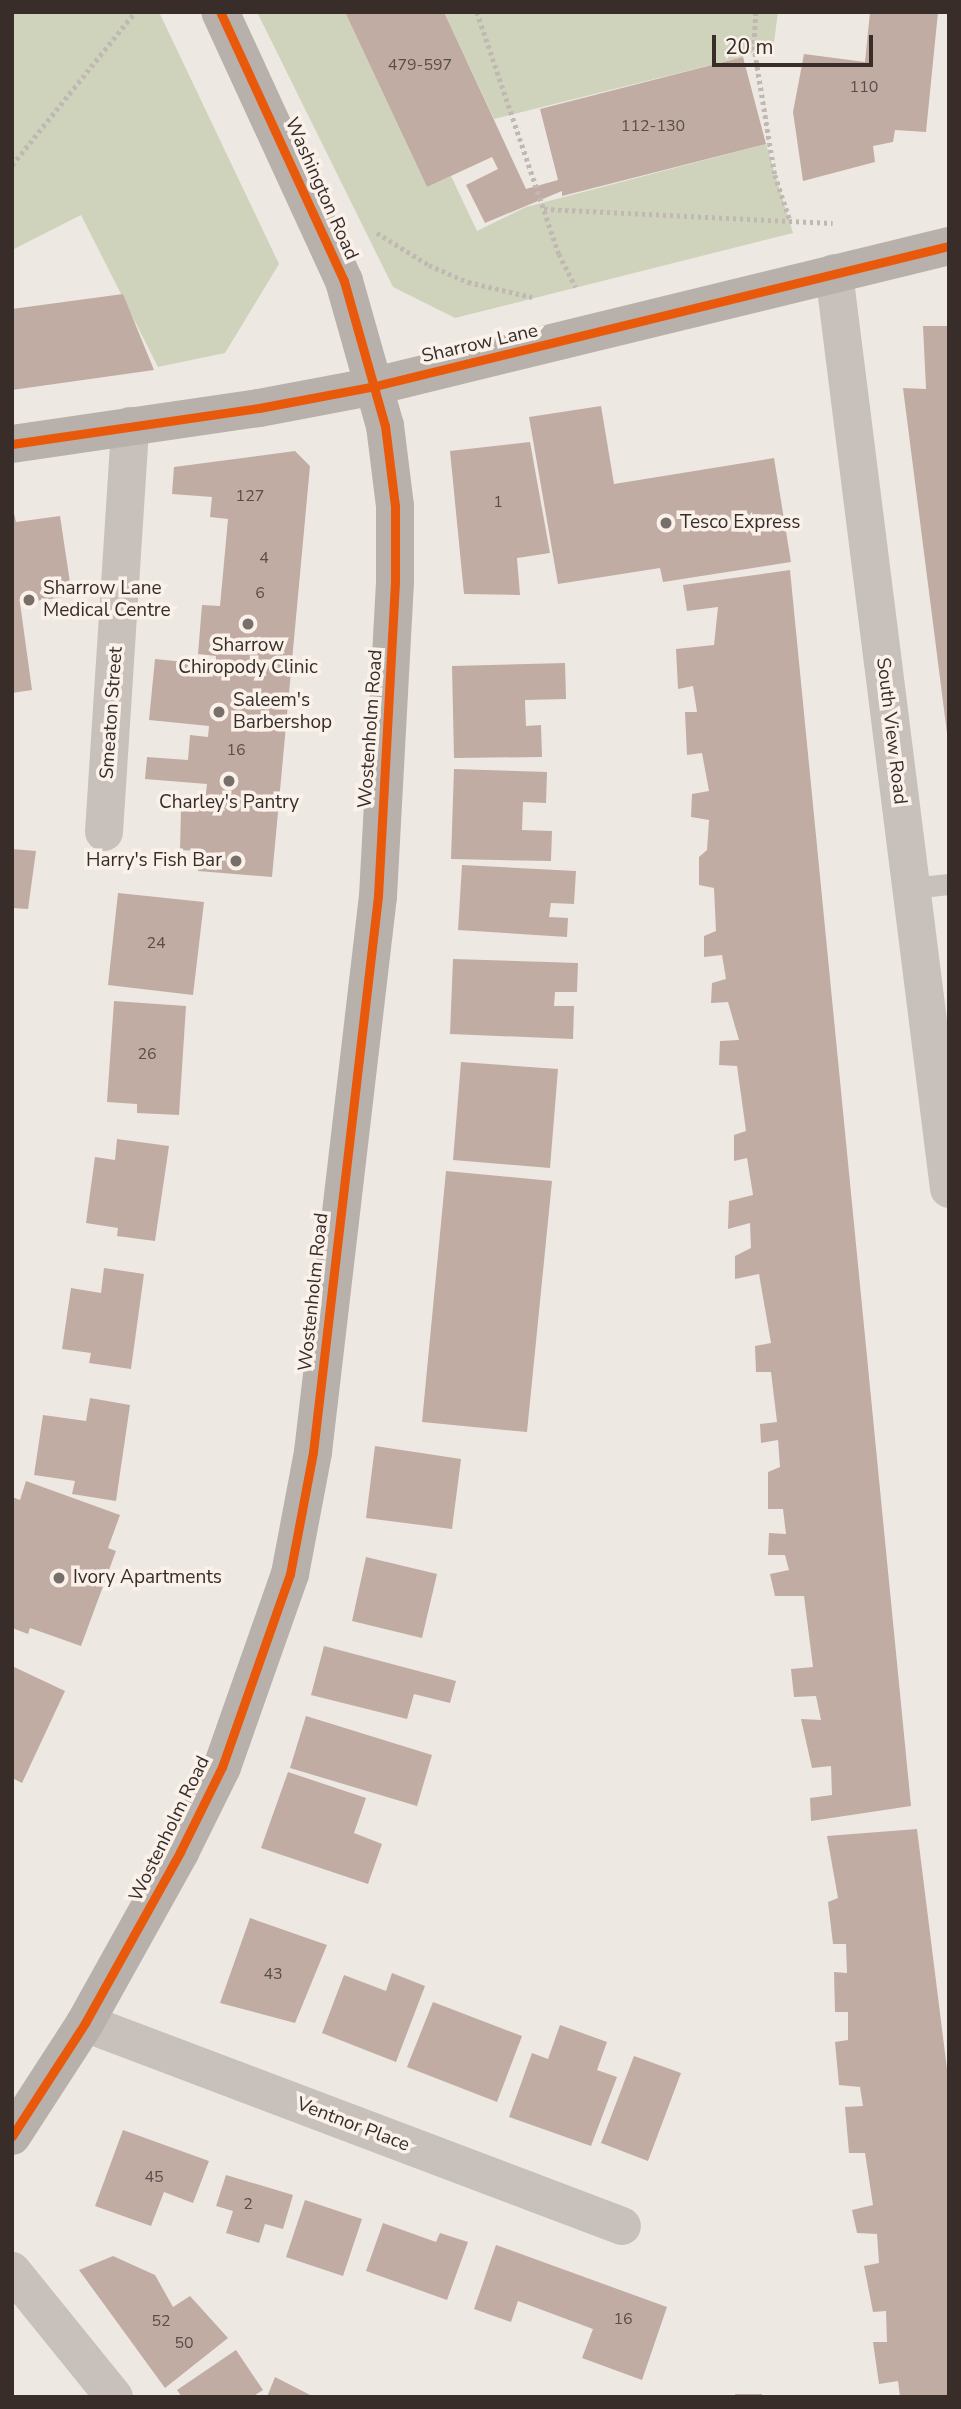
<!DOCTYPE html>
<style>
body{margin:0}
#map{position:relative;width:961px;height:2409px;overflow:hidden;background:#eee8e3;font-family:"Nunito Sans",sans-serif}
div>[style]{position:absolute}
.green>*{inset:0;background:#d0d3bc}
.building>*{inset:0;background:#c1aca4}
.path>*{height:4.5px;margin-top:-2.25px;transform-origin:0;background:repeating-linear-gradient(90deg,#c0b9b3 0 3.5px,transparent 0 7px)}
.lane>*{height:21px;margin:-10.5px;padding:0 10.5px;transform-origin:10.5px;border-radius:10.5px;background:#c7c0bb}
.street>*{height:38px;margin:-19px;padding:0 19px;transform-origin:19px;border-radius:19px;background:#c7c0bb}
.secondary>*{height:38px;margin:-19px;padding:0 19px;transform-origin:19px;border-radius:19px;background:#b8b0ab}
.cycleway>*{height:9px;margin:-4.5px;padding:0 4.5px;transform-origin:4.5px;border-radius:4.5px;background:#e8590c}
.dots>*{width:19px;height:19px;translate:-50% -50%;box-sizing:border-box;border:4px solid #faf2ea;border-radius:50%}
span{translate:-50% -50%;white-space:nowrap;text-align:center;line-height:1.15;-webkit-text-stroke:7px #faf2ea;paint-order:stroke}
.number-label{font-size:16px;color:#5a4d48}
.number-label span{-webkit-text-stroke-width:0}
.street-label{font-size:19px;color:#382d29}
.poi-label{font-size:19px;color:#382d29}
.left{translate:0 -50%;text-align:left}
.right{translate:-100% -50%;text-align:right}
.frame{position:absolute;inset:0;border:14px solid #382d29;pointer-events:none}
.scale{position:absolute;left:712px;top:35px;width:161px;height:32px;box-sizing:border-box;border:4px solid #382d29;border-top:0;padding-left:9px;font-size:21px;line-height:24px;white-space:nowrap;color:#382d29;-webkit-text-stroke:5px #faf2ea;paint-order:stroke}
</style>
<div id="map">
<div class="green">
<div style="clip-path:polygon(12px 12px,159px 12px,279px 264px,225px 353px,158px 367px,81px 215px,12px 250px)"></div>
<div style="clip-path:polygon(257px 12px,345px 12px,427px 187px,451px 176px,477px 231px,526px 207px,766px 144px,793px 233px,455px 318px,393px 287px)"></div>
<div style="clip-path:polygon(444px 12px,778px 12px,774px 42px,743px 57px,494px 119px)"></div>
</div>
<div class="building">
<div style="clip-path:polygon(345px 12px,444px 12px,526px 189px,558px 180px,540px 109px,743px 57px,766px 144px,562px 196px,562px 191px,485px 223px,466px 185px,498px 169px,492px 157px,427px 187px)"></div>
<div style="clip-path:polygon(870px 12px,938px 12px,926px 132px,895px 130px,893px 142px,873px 146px,875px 162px,803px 181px,793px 112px,804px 54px,865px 62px)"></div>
<div style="clip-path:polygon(123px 294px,154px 370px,12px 390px,12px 309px)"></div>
<div style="clip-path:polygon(923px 326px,949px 326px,947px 733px,903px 388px,926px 389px)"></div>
<div style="clip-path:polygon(601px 406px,614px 484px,774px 458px,791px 562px,663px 582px,660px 568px,558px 584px,529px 417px)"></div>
<div style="clip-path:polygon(530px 442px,550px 553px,517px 558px,520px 595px,464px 594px,450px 451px)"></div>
<div style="clip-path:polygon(295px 451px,310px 466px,272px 877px,198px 871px,200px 851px,180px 850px,181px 808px,204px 810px,207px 784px,145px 779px,147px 757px,188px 760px,190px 735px,208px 737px,209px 726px,149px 720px,155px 659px,215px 665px,216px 656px,198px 654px,202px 605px,220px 606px,228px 519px,210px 517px,212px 497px,172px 494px,174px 467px)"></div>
<div style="clip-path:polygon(12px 504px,16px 522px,60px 516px,72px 596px,20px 603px,32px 690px,12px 693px)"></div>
<div style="clip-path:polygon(790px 570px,911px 1806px,811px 1821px,810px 1798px,832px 1795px,831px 1766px,812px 1768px,801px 1719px,821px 1720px,816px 1696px,794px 1697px,791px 1669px,813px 1667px,804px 1596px,775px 1596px,770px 1574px,789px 1570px,785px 1555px,768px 1555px,769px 1533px,786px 1534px,783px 1509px,768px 1509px,768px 1472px,780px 1467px,778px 1440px,761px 1443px,760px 1424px,777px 1422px,771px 1372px,756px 1372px,755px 1346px,771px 1343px,759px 1274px,735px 1279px,735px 1256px,751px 1248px,750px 1223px,728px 1229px,729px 1201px,753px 1195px,747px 1158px,734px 1161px,734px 1135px,746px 1131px,737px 1066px,719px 1065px,720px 1041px,739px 1040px,728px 1002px,711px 1003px,712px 983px,726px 979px,722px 955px,704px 957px,704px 936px,716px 931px,714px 888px,699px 885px,699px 857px,707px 850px,709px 820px,691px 817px,692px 794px,709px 791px,702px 753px,687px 755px,685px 712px,697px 712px,693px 686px,678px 689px,676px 649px,714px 645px,718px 607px,687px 611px,683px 585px)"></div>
<div style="clip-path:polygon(565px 663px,566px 699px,525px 700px,526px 726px,541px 725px,542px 757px,454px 758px,452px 666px)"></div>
<div style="clip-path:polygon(454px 769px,547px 772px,546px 803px,523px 802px,522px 830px,552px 831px,551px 861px,451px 859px)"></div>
<div style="clip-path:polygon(12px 849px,36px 851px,28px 909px,12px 908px)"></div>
<div style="clip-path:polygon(462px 865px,576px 871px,574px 904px,551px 903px,549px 917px,568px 918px,567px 937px,458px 930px)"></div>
<div style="clip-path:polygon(118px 893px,204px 902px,193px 995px,108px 985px)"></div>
<div style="clip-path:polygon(453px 959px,578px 963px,577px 992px,555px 992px,554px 1006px,574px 1006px,573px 1039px,450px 1034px)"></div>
<div style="clip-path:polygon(114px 1001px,186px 1006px,179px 1115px,137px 1113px,137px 1104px,107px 1102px)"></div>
<div style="clip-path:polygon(461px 1062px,558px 1069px,550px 1168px,453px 1160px)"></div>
<div style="clip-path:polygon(117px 1139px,169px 1146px,155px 1241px,117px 1236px,118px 1228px,86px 1223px,95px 1157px,115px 1160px)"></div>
<div style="clip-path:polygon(446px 1171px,552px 1181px,527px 1432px,422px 1422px)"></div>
<div style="clip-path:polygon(104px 1268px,144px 1274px,131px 1369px,89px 1363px,91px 1353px,62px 1349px,71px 1288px,101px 1293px)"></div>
<div style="clip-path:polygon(90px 1398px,130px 1405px,116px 1501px,72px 1494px,75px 1481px,34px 1475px,43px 1415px,86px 1421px)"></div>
<div style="clip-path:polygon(375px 1446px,461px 1459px,452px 1529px,366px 1518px)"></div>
<div style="clip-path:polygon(26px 1481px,120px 1515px,108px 1548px,116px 1551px,81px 1646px,30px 1628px,28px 1634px,12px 1628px,12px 1497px,20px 1500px)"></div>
<div style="clip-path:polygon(366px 1557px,437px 1574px,422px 1638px,352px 1621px)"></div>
<div style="clip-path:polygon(324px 1646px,456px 1681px,450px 1703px,414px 1694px,407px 1719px,311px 1695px)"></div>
<div style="clip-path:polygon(12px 1666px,65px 1691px,22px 1783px,12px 1778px)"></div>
<div style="clip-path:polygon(306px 1716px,432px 1755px,417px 1806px,290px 1768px)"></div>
<div style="clip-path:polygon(288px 1772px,366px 1798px,354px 1833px,382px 1844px,368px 1884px,261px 1848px)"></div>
<div style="clip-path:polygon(917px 1829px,949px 2085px,949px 2397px,900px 2397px,898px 2381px,879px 2384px,873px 2342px,887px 2342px,886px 2311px,873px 2312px,864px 2266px,879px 2263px,877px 2234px,857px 2233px,852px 2210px,873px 2205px,865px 2153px,849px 2153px,845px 2107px,863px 2106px,860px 2087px,839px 2085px,835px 2042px,848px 2040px,848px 2012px,835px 2012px,834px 1972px,847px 1973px,846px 1944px,833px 1944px,828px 1902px,838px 1898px,827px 1836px)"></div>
<div style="clip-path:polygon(250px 1918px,327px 1945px,295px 2023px,220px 2003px)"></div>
<div style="clip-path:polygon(392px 1973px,425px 1986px,396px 2062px,322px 2033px,344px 1975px,386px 1991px)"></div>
<div style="clip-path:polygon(433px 2002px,522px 2036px,497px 2102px,407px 2067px)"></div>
<div style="clip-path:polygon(560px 2025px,607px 2042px,597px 2070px,617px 2077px,591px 2146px,509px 2117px,532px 2053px,548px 2059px)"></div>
<div style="clip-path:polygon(634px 2056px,681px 2073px,648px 2161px,601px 2143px)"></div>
<div style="clip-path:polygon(123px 2130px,209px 2161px,193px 2203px,164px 2192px,151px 2226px,95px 2206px)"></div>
<div style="clip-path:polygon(226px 2175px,293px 2195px,283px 2229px,265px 2224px,259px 2243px,226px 2233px,233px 2211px,216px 2206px)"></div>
<div style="clip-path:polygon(305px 2200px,362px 2219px,343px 2276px,286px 2257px)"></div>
<div style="clip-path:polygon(383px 2223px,436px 2242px,440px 2233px,468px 2242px,447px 2300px,366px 2271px)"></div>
<div style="clip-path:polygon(496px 2245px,667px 2307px,642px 2380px,582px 2358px,593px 2329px,518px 2301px,511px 2322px,474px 2309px)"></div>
<div style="clip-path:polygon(113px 2256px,155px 2275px,173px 2307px,190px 2296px,228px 2338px,165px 2388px,79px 2270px)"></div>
<div style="clip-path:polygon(236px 2350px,263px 2390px,252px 2397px,182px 2397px,177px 2390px)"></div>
<div style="clip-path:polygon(275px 2377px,314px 2397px,267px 2397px)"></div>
<div style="clip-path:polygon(735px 2394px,762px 2394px,762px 2397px,736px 2397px)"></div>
</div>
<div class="path">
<div style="left:477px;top:12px;width:256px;rotate:71.3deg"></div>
<div style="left:559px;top:254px;width:37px;rotate:63deg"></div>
<div style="left:756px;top:12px;width:34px;rotate:93deg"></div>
<div style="left:754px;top:46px;width:131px;rotate:80.8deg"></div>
<div style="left:775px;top:175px;width:47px;rotate:71.6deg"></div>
<div style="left:12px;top:165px;width:196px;rotate:-51.2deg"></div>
<div style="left:544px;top:209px;width:289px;rotate:2.8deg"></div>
<div style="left:377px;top:233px;width:61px;rotate:31.6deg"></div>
<div style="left:429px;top:265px;width:43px;rotate:23.6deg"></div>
<div style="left:468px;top:282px;width:66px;rotate:13.2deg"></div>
</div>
<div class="lane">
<div style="left:911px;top:888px;width:38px;rotate:-6deg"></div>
</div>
<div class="street">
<div style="left:834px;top:273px;width:923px;rotate:82.84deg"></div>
<div style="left:104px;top:832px;width:407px;rotate:-86.3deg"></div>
<div style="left:85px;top:2023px;width:574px;rotate:20.71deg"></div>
<div style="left:12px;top:2271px;width:162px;rotate:51deg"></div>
</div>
<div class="secondary">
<div style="left:12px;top:444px;width:250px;rotate:-8.3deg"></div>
<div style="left:259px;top:408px;width:118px;rotate:-10.7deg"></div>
<div style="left:375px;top:386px;width:591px;rotate:-13.71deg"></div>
<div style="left:12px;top:2136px;width:135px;rotate:-57.1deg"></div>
<div style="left:85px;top:2023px;width:196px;rotate:-60.9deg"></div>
<div style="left:180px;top:1852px;width:95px;rotate:-63.7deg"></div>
<div style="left:222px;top:1767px;width:205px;rotate:-70.6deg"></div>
<div style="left:290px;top:1574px;width:124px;rotate:-79.3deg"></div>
<div style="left:313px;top:1452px;width:560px;rotate:-83.33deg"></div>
<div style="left:378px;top:896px;width:317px;rotate:-86.9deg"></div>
<div style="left:395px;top:579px;width:73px;rotate:-90deg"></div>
<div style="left:395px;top:506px;width:81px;rotate:-97.1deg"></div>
<div style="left:385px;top:426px;width:151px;rotate:-105.8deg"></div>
<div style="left:344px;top:281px;width:296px;rotate:-114.7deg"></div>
</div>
<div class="cycleway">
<div style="left:12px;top:444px;width:250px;rotate:-8.3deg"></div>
<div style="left:259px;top:408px;width:118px;rotate:-10.7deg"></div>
<div style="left:375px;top:386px;width:591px;rotate:-13.71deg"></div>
<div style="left:12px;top:2136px;width:135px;rotate:-57.1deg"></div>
<div style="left:85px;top:2023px;width:196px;rotate:-60.9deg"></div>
<div style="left:180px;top:1852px;width:95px;rotate:-63.7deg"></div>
<div style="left:222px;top:1767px;width:205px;rotate:-70.6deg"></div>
<div style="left:290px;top:1574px;width:124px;rotate:-79.3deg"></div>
<div style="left:313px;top:1452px;width:560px;rotate:-83.33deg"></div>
<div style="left:378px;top:896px;width:317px;rotate:-86.9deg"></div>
<div style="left:395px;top:579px;width:73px;rotate:-90deg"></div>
<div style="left:395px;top:506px;width:81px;rotate:-97.1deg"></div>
<div style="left:385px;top:426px;width:151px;rotate:-105.8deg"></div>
<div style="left:344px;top:281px;width:296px;rotate:-114.7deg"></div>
</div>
<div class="dots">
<div style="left:666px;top:523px;background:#786e6a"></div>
<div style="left:29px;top:600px;background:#786e6a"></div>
<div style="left:248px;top:624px;background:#786e6a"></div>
<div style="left:219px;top:712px;background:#786e6a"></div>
<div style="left:229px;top:781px;background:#786e6a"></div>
<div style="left:236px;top:861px;background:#786e6a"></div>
<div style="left:59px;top:1578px;background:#786e6a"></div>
</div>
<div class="number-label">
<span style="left:420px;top:65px">479-597</span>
<span style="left:864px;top:87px">110</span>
<span style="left:653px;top:126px">112-130</span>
<span style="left:250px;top:496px">127</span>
<span style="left:498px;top:502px">1</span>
<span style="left:264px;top:558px">4</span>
<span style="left:260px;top:593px">6</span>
<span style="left:236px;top:750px">16</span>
<span style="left:156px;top:943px">24</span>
<span style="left:147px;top:1054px">26</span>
<span style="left:273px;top:1974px">43</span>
<span style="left:154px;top:2177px">45</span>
<span style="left:248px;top:2204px">2</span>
<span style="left:623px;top:2319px">16</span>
<span style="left:161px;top:2321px">52</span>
<span style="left:184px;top:2343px">50</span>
</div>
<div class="street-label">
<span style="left:321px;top:189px;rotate:66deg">Washington Road</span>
<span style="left:480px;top:344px;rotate:-13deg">Sharrow Lane</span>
<span style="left:112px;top:713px;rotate:-86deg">Smeaton Street</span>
<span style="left:371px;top:729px;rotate:-86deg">Wostenholm Road</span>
<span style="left:891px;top:731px;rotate:83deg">South View Road</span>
<span style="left:314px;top:1292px;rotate:-84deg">Wostenholm Road</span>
<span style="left:170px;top:1829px;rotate:-64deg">Wostenholm Road</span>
<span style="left:353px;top:2125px;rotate:21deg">Ventnor Place</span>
</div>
<div class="poi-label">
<span class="left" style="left:680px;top:523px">Tesco Express</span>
<span class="left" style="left:43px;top:600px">Sharrow Lane<br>Medical Centre</span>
<span style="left:248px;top:657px">Sharrow<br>Chiropody Clinic</span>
<span class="left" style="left:233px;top:712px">Saleem's<br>Barbershop</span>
<span style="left:229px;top:803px">Charley's Pantry</span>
<span class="right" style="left:222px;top:861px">Harry's Fish Bar</span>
<span class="left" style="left:73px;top:1578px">Ivory Apartments</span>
</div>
<div class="frame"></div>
<div class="scale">20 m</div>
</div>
